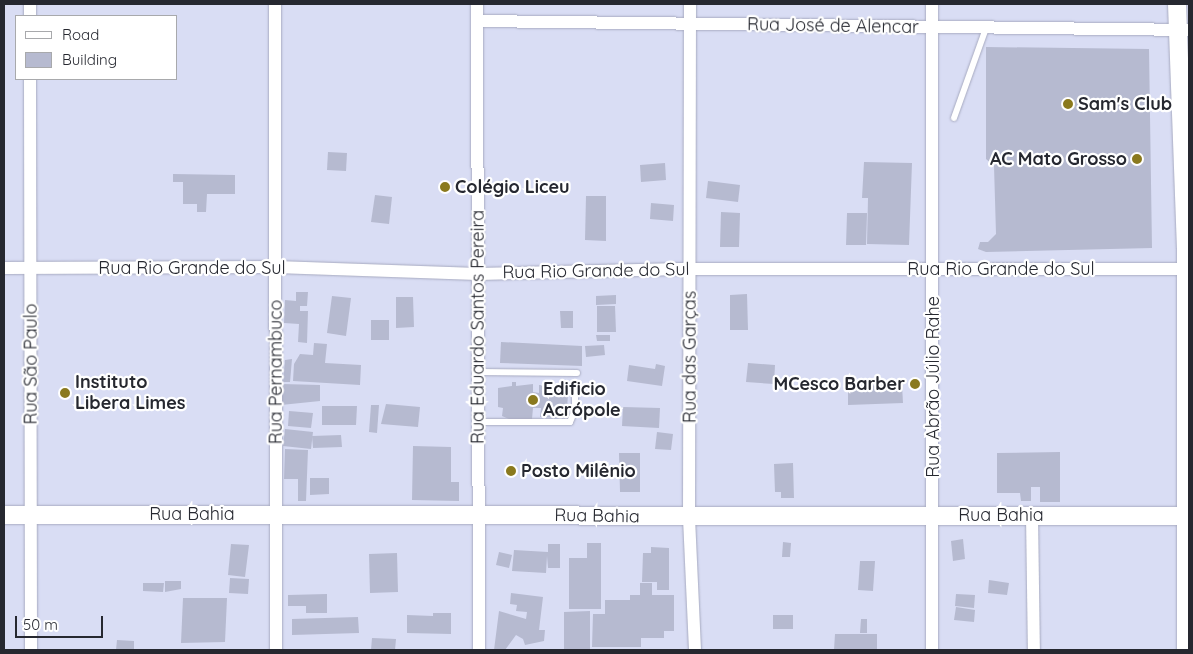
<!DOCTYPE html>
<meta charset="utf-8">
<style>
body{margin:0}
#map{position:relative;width:1193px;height:654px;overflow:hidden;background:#d9ddf4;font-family:Quicksand,sans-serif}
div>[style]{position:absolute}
.building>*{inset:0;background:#b6bad0}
.roads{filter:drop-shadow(0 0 1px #a7aac0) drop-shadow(0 0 1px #a7aac0)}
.lane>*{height:6px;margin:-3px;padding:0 3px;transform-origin:3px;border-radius:3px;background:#fff}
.street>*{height:12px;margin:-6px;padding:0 6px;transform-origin:6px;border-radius:6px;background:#fff}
.secondary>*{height:18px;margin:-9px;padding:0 9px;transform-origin:9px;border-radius:9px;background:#fff}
.dots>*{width:14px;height:14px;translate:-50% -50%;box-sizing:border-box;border:2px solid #fff;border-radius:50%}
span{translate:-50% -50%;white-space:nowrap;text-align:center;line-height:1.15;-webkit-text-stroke:4.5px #fff;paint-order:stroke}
.street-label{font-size:18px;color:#262830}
.poi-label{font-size:18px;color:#262830;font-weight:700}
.left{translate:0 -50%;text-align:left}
.right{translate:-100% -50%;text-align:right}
.frame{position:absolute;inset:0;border:5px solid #262830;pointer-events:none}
.legend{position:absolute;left:15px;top:15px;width:162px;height:65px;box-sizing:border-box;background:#fff;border:1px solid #a8a9ac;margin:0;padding:6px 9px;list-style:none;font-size:15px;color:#262830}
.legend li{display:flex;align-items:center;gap:10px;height:25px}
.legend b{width:25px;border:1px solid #a8a9ac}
.scale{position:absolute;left:15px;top:616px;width:88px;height:22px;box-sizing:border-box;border:2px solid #262830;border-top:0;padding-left:6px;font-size:15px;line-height:18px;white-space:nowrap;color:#262830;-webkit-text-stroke:4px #fff;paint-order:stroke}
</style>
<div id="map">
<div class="building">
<div style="clip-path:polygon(986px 47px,1149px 49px,1152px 248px,986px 252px,978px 249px,980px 242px,988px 242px,996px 234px,994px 166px,986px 159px)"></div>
<div style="clip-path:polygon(328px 152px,347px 153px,346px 171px,327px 170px)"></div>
<div style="clip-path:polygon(864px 162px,912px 163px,909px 245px,867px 244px,868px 198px,862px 198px)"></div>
<div style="clip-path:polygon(665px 163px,666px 180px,641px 182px,640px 165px)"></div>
<div style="clip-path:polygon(173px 174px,235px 175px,235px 194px,207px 194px,206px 212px,197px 212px,197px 204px,183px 204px,183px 182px,173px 182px)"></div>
<div style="clip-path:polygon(708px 181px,740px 185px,738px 202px,706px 198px)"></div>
<div style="clip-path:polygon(375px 195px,392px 197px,389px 224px,371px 222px)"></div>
<div style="clip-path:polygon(586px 196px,606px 196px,606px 241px,585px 240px)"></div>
<div style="clip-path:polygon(651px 203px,674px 205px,673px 221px,650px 219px)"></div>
<div style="clip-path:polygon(721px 212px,740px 213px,739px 247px,720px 247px)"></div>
<div style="clip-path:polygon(847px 213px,867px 213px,866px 245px,846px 245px)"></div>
<div style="clip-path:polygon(296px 292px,308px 292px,307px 306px,300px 306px,300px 311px,308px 311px,307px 343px,298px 342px,299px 324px,284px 323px,285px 300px,296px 301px)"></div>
<div style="clip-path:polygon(747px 294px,748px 330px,730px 330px,730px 295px)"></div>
<div style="clip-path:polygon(616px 295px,616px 304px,596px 305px,596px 296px)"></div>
<div style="clip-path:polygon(332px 296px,351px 298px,346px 336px,327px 333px)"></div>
<div style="clip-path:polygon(396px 297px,413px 297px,414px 327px,396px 328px)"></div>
<div style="clip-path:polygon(597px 306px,615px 306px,616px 332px,597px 332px)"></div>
<div style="clip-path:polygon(560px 311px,573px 311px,573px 328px,561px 328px)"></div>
<div style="clip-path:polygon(371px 320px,389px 320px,389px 340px,371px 340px)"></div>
<div style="clip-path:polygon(596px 335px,610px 335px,610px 341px,597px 341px)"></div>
<div style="clip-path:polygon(501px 342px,582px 346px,582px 366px,500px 363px)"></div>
<div style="clip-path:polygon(314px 343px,327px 344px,325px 363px,361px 365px,360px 385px,293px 381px,294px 364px,300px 354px,313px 355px)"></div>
<div style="clip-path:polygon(604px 345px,605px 355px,586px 357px,585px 346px)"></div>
<div style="clip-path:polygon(292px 359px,290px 382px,283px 382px,285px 360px)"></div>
<div style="clip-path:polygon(748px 363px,775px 365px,774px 384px,746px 382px)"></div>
<div style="clip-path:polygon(656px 364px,665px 366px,662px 386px,627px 381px,629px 365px,655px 369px)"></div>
<div style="clip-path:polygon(512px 382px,516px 382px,516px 386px,533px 384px,533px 392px,539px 393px,539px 385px,559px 386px,559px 393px,568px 394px,567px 409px,559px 408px,559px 418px,540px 417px,541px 408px,533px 408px,532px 419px,511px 420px,502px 416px,503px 408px,498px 407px,498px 388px,512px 386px)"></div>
<div style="clip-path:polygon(282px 384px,320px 385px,320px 401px,281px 405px)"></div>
<div style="clip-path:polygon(902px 385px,903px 403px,848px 405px,848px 386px)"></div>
<div style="clip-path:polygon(386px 404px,420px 407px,418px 427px,381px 424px)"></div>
<div style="clip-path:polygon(371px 405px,379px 405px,377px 433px,369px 432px)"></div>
<div style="clip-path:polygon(322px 406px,357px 406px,356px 425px,322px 425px)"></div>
<div style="clip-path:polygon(623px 407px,660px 408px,659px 428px,622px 426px)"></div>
<div style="clip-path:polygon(289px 411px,313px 413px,311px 428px,288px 426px)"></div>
<div style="clip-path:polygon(285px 429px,313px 432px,311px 449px,283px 446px)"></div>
<div style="clip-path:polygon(657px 432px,673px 434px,671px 450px,655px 449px)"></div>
<div style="clip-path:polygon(341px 435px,342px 447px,313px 448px,312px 436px)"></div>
<div style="clip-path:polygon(413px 446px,451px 447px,451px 482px,459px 482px,459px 501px,412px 500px)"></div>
<div style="clip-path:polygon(285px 449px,308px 450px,306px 501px,298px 501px,298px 479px,284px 479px)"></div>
<div style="clip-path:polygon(1060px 452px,1060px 502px,1040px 502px,1040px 487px,1031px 487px,1031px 501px,1021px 501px,1020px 493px,997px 493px,997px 453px)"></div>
<div style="clip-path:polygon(619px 453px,640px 453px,640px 492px,620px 492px)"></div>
<div style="clip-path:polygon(793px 463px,794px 498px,781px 498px,781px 492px,775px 492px,774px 464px)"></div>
<div style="clip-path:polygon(310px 478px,329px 478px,329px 494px,310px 495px)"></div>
<div style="clip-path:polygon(963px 539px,965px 559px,953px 561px,951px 541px)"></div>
<div style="clip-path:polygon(783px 542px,791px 543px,790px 557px,782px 557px)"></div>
<div style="clip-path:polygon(587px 543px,601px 543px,601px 609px,569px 609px,569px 558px,587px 558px)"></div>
<div style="clip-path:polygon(231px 544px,249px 545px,245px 577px,228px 575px)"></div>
<div style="clip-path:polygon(548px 544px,560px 544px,560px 568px,548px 568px,547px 556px,546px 573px,512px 571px,514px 550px,548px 552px)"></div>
<div style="clip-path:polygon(651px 547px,669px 548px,669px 590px,657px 590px,657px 582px,642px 582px,643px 553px,651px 553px)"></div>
<div style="clip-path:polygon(499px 552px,512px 555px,509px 568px,496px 565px)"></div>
<div style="clip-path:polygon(397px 553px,398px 592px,370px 593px,369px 554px)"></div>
<div style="clip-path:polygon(860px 561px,875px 561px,873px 591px,858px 590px)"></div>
<div style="clip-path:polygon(230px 578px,249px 579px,248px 594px,229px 593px)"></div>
<div style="clip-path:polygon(989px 580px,1009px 583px,1007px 595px,988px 593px)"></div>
<div style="clip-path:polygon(165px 581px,181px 581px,181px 589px,165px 592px)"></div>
<div style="clip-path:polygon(143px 583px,164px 583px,163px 592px,143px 591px)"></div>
<div style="clip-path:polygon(640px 583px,652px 583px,652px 595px,674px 595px,674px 631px,664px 631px,664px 638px,641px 638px,641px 647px,592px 647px,593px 614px,605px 614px,605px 600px,630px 600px,630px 595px,640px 595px)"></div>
<div style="clip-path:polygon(511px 593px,543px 597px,539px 630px,545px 630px,544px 641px,525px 645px,523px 639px,516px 635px,505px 650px,494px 650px,499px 611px,526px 619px,527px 612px,516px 611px,517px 605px,510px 604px)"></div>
<div style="clip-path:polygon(327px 594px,327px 613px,306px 613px,306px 606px,288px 606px,288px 595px)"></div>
<div style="clip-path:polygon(956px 594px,975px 595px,974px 608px,955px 606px)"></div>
<div style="clip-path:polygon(183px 598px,227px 598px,225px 642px,181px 643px)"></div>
<div style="clip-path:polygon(956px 607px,975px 610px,974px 622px,954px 620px)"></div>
<div style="clip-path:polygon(590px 611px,590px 650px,564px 650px,564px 612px)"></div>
<div style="clip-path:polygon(433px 613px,451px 613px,451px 634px,407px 633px,407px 615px,433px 616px)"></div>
<div style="clip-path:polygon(773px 615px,793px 615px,793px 629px,773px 629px)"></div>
<div style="clip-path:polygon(358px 617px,359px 633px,292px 635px,292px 619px)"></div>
<div style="clip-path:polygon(861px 619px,867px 619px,867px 633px,860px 633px)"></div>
<div style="clip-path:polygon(835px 634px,877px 634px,877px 650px,834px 650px)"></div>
<div style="clip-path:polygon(372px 638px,396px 639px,395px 650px,371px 650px)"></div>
<div style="clip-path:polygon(117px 640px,134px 641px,134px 650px,116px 650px)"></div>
</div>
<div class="roads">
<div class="lane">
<div style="left:954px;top:118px;width:96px;rotate:-70.4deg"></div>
<div style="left:478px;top:372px;width:99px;rotate:0.6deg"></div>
<div style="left:478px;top:422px;width:92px"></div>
<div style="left:570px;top:422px;width:13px;rotate:-67deg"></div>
<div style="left:575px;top:410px;width:19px;rotate:-90deg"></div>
</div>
<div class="street">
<div style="left:30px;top:4px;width:12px;rotate:90deg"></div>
<div style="left:275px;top:4px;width:646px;rotate:89.91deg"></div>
<div style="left:477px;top:4px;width:646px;rotate:89.82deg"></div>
<div style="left:690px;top:4px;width:514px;rotate:90.11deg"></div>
<div style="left:689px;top:518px;width:132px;rotate:87.4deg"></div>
<div style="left:932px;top:4px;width:646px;rotate:90deg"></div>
<div style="left:477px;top:21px;width:712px;rotate:0.72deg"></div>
<div style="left:30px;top:79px;width:571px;rotate:89.9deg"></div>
<div style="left:4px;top:268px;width:272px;rotate:-0.2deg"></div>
<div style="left:276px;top:267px;width:202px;rotate:2deg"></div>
<div style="left:478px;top:274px;width:212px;rotate:-1.4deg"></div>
<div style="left:690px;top:269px;width:499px"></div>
<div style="left:1032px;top:515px;width:135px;rotate:89.2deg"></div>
</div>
<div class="secondary">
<div style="left:1177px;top:4px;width:244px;rotate:87.9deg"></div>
<div style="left:1186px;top:248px;width:402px;rotate:90deg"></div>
<div style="left:4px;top:515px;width:1185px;rotate:0.05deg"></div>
</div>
</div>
<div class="dots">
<div style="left:1068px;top:104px;background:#8a791e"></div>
<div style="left:1137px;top:159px;background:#8a791e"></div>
<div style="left:445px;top:187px;background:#8a791e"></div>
<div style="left:915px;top:384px;background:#8a791e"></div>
<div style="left:65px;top:393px;background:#8a791e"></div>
<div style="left:533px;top:400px;background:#8a791e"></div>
<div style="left:511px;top:471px;background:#8a791e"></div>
</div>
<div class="street-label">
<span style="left:833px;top:26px;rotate:1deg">Rua José de Alencar</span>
<span style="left:192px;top:268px">Rua Rio Grande do Sul</span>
<span style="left:1001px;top:269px">Rua Rio Grande do Sul</span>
<span style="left:596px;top:271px;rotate:-1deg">Rua Rio Grande do Sul</span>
<span style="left:478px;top:327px;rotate:-90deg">Rua Eduardo Santos Pereira</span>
<span style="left:690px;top:357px;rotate:-90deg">Rua das Garças</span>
<span style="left:31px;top:364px;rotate:-90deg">Rua São Paulo</span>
<span style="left:276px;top:372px;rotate:-90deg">Rua Pernambuco</span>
<span style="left:933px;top:387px;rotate:-90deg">Rua Abrão Júlio Rahe</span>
<span style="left:192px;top:514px">Rua Bahia</span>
<span style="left:1001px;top:515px">Rua Bahia</span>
<span style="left:597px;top:516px;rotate:1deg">Rua Bahia</span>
</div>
<div class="poi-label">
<span class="left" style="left:1078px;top:104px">Sam's Club</span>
<span class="right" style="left:1127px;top:159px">AC Mato Grosso</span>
<span class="left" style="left:455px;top:187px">Colégio Liceu</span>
<span class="left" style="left:75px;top:393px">Instituto<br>Libera Limes</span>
<span class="right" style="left:905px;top:384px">MCesco Barber</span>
<span class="left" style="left:543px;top:400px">Edificio<br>Acrópole</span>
<span class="left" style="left:521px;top:471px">Posto Milênio</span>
</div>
<div class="frame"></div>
<ul class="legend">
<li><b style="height:6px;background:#fff"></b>Road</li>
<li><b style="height:14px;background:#b6bad0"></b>Building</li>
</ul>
<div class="scale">50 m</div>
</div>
